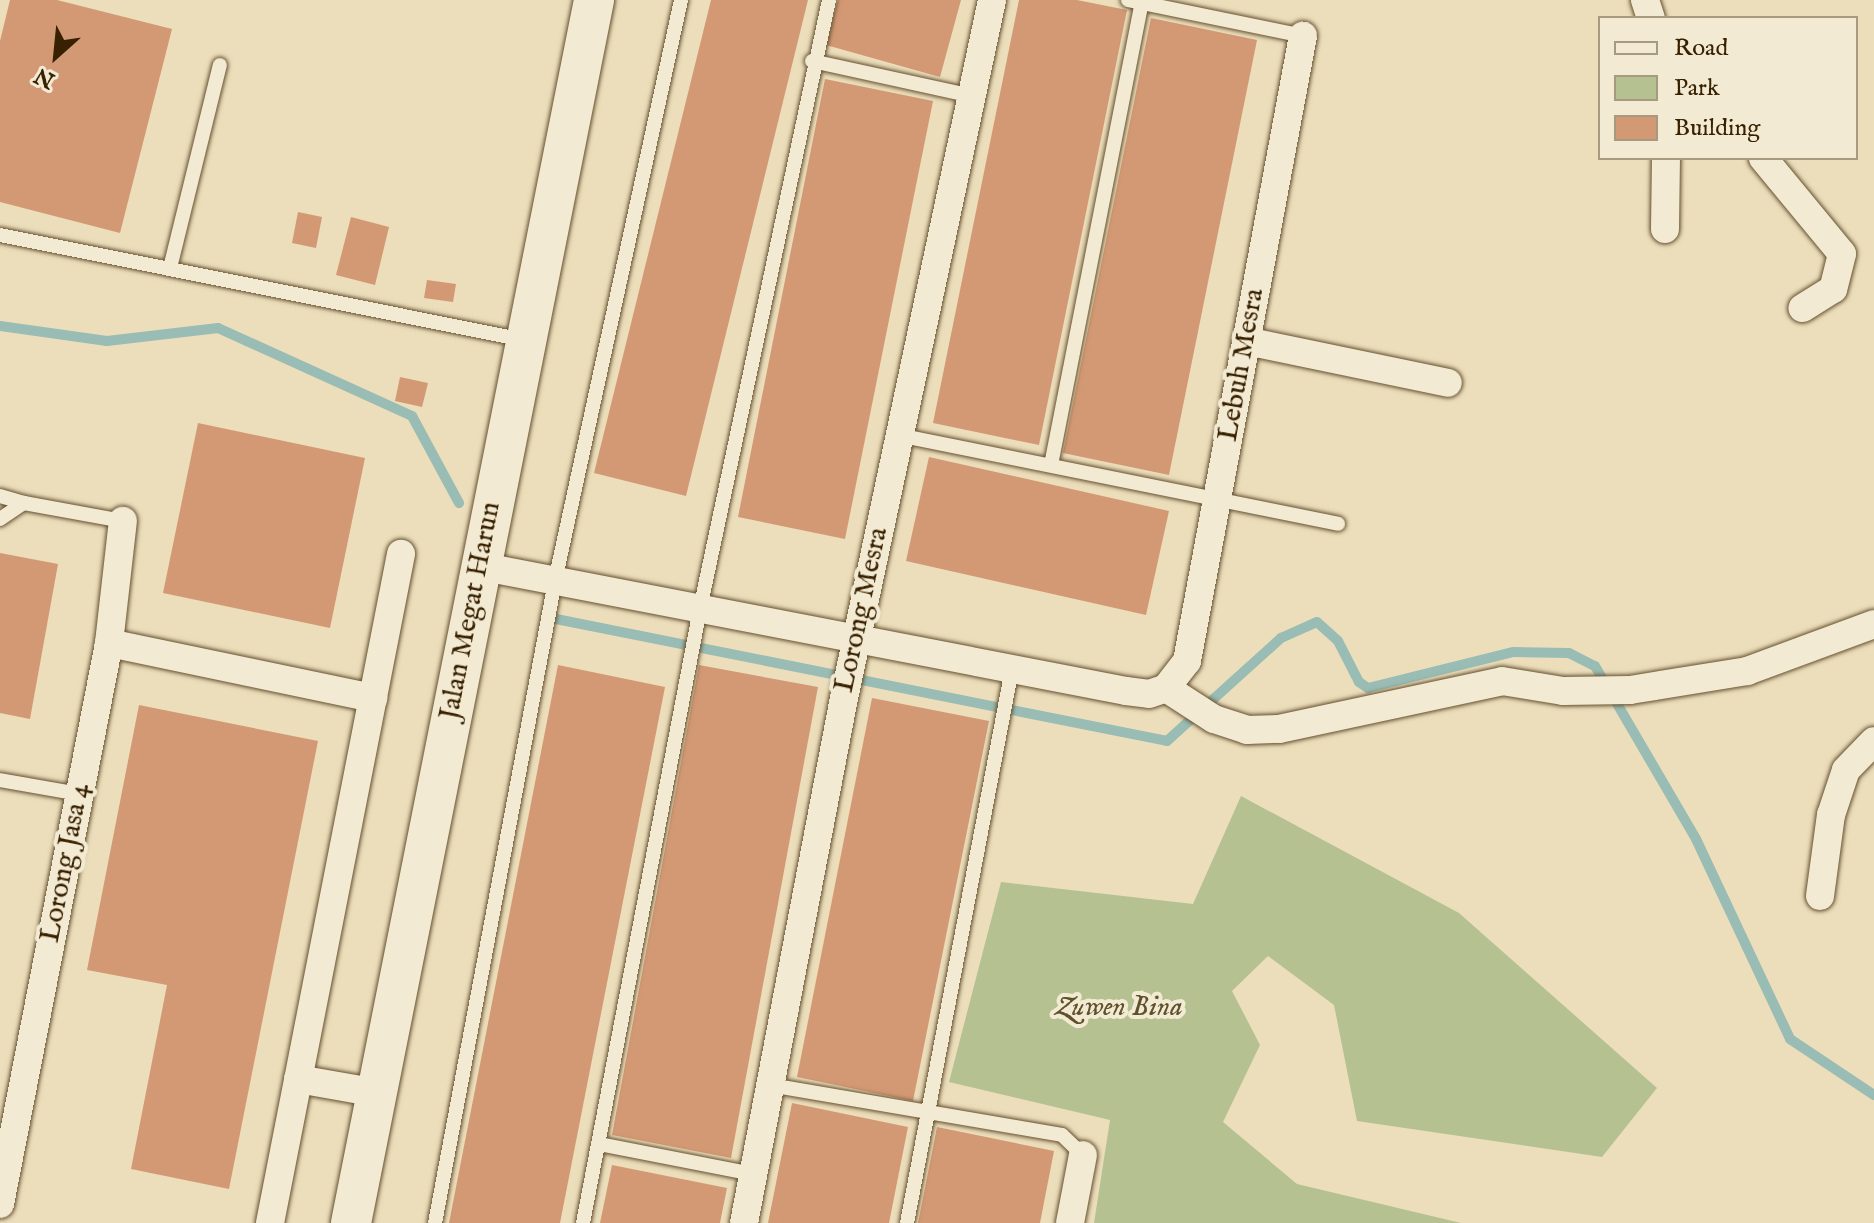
<!DOCTYPE html>
<style>
body{margin:0}
#map{position:relative;width:1874px;height:1223px;overflow:hidden;background:#ecdebb;font-family:"IM FELL English",serif}
div>[style]{position:absolute}
.green>*{inset:0;background:#b6c191}
.stream>*{height:10px;margin:-5px;padding:0 5px;transform-origin:5px;border-radius:5px;background:#99bcb4}
.building>*{inset:0;background:#d39974}
.roads{filter:drop-shadow(0 0 2px #65502f) drop-shadow(0 0 2px #65502f)}
.lane>*{height:14px;margin:-7px;padding:0 7px;transform-origin:7px;border-radius:7px;background:#f3ead3}
.street>*{height:28px;margin:-14px;padding:0 14px;transform-origin:14px;border-radius:14px;background:#f3ead3}
.secondary>*{height:40px;margin:-20px;padding:0 20px;transform-origin:20px;border-radius:20px;background:#f3ead3}
span{translate:-50% -50%;white-space:nowrap;text-align:center;line-height:1.15;-webkit-text-stroke:8px #f3ead3;paint-order:stroke}
.street-label{font-size:28px;color:#382100}
.park-label{font-size:28px;color:#5e512c;font-style:italic}
.legend{position:absolute;left:1598px;top:16px;width:260px;height:144px;box-sizing:border-box;background:#f3ead3;border:2px solid #a89a7f;margin:0;padding:10px 14px;list-style:none;font-size:24px;color:#382100}
.legend li{display:flex;align-items:center;gap:16px;height:40px}
.legend b{width:40px;border:2px solid #a89a7f}
.north{position:absolute;left:16px;top:16px;width:80px;height:80px;-webkit-text-stroke:6px #f3ead3;paint-order:stroke;rotate:207deg;font-size:22px;font-weight:700;line-height:32px;text-align:center;color:#382100}
.north::after{content:'';display:block;margin:auto;width:28px;height:36px;background:#382100;clip-path:polygon(50% 0,100% 100%,50% 72%,0 100%)}
</style>
<div id="map">
<div class="green">
<div style="clip-path:polygon(1241px 796px,1459px 913px,1657px 1088px,1602px 1157px,1357px 1121px,1334px 1005px,1268px 956px,1232px 991px,1260px 1045px,1223px 1122px,1297px 1184px,1461px 1223px,1094px 1223px,1110px 1120px,949px 1082px,1001px 882px,1193px 904px)"></div>
</div>
<div class="stream">
<div style="left:0;top:326px;width:108px;rotate:8deg"></div>
<div style="left:107px;top:341px;width:112px;rotate:-6.7deg"></div>
<div style="left:218px;top:328px;width:213px;rotate:24.4deg"></div>
<div style="left:412px;top:416px;width:99px;rotate:61.6deg"></div>
<div style="left:551px;top:618px;width:628px;rotate:11.29deg"></div>
<div style="left:1167px;top:741px;width:154px;rotate:-42.1deg"></div>
<div style="left:1281px;top:638px;width:39px;rotate:-24deg"></div>
<div style="left:1317px;top:622px;width:28px;rotate:42deg"></div>
<div style="left:1338px;top:641px;width:46px;rotate:62.9deg"></div>
<div style="left:1359px;top:682px;width:11px;rotate:34deg"></div>
<div style="left:1368px;top:688px;width:150px;rotate:-13.9deg"></div>
<div style="left:1514px;top:652px;width:55px;rotate:1deg"></div>
<div style="left:1569px;top:653px;width:29px;rotate:27deg"></div>
<div style="left:1595px;top:666px;width:200px;rotate:59.7deg"></div>
<div style="left:1696px;top:839px;width:221px;rotate:64.8deg"></div>
<div style="left:1790px;top:1039px;width:101px;rotate:33.7deg"></div>
</div>
<div class="building">
<div style="clip-path:polygon(10px 0,57px 0,172px 29px,120px 233px,0 202px,0 41px)"></div>
<div style="clip-path:polygon(711px 0,808px 0,686px 496px,594px 473px)"></div>
<div style="clip-path:polygon(838px 0,961px 0,940px 77px,826px 45px)"></div>
<div style="clip-path:polygon(1019px 0,1077px 0,1127px 10px,1039px 445px,933px 423px)"></div>
<div style="clip-path:polygon(1151px 18px,1257px 40px,1169px 475px,1063px 453px)"></div>
<div style="clip-path:polygon(825px 79px,933px 101px,845px 539px,738px 517px)"></div>
<div style="clip-path:polygon(298px 212px,322px 217px,316px 248px,292px 243px)"></div>
<div style="clip-path:polygon(351px 217px,389px 227px,375px 285px,336px 275px)"></div>
<div style="clip-path:polygon(427px 280px,456px 284px,453px 302px,424px 298px)"></div>
<div style="clip-path:polygon(400px 377px,428px 383px,422px 407px,395px 401px)"></div>
<div style="clip-path:polygon(198px 423px,365px 458px,330px 628px,163px 593px)"></div>
<div style="clip-path:polygon(929px 457px,1169px 511px,1146px 615px,906px 561px)"></div>
<div style="clip-path:polygon(0 553px,58px 564px,30px 719px,0 713px)"></div>
<div style="clip-path:polygon(558px 665px,665px 687px,560px 1223px,449px 1223px)"></div>
<div style="clip-path:polygon(699px 665px,818px 687px,731px 1158px,612px 1135px)"></div>
<div style="clip-path:polygon(872px 698px,989px 721px,913px 1101px,797px 1077px)"></div>
<div style="clip-path:polygon(139px 705px,318px 741px,229px 1189px,131px 1169px,167px 985px,87px 970px)"></div>
<div style="clip-path:polygon(792px 1103px,908px 1127px,889px 1223px,768px 1223px)"></div>
<div style="clip-path:polygon(937px 1127px,1054px 1151px,1040px 1223px,918px 1223px)"></div>
<div style="clip-path:polygon(612px 1165px,727px 1188px,720px 1223px,600px 1223px)"></div>
</div>
<div class="roads">
<div class="lane">
<div style="left:1128px;top:0;width:179px;rotate:11.6deg"></div>
<div style="left:812px;top:61px;width:160px;rotate:12.3deg"></div>
<div style="left:0;top:235px;width:534px;rotate:11.33deg"></div>
<div style="left:170px;top:268px;width:209px;rotate:-76.2deg"></div>
<div style="left:898px;top:435px;width:449px;rotate:11.4deg"></div>
<div style="left:1051px;top:465px;width:474px;rotate:-78.9deg"></div>
<div style="left:0;top:496px;width:25px;rotate:16deg"></div>
<div style="left:0;top:519px;width:29px;rotate:-34deg"></div>
<div style="left:24px;top:503px;width:101px;rotate:10.3deg"></div>
<div style="left:0;top:780px;width:80px;rotate:10deg"></div>
<div style="left:770px;top:1085px;width:296px;rotate:9.7deg"></div>
<div style="left:1062px;top:1135px;width:29px;rotate:44deg"></div>
<div style="left:599px;top:1144px;width:157px;rotate:11deg"></div>
<div style="left:435px;top:1223px;width:653px;rotate:-79.41deg"></div>
<div style="left:555px;top:581px;width:595px;rotate:-77.76deg"></div>
<div style="left:583px;top:1223px;width:625px;rotate:-79.21deg"></div>
<div style="left:700px;top:609px;width:623px;rotate:-78.04deg"></div>
<div style="left:907px;top:1223px;width:564px;rotate:-79.27deg"></div>
</div>
<div class="street">
<div style="left:1645px;top:0;width:19px;rotate:72deg"></div>
<div style="left:1763px;top:158px;width:124px;rotate:50.5deg"></div>
<div style="left:1842px;top:254px;width:36px;rotate:104deg"></div>
<div style="left:1833px;top:289px;width:36px;rotate:148deg"></div>
<div style="left:1665px;top:229px;width:71px;rotate:-89.2deg"></div>
<div style="left:1246px;top:341px;width:206px;rotate:11.7deg"></div>
<div style="left:479px;top:566px;width:659px;rotate:10.93deg"></div>
<div style="left:1126px;top:691px;width:23px;rotate:7deg"></div>
<div style="left:1149px;top:694px;width:18px;rotate:-19deg"></div>
<div style="left:109px;top:643px;width:270px;rotate:11.8deg"></div>
<div style="left:1166px;top:688px;width:57px;rotate:32.9deg"></div>
<div style="left:1214px;top:719px;width:35px;rotate:18deg"></div>
<div style="left:1247px;top:730px;width:32px;rotate:-2deg"></div>
<div style="left:1279px;top:729px;width:228px;rotate:-12.1deg"></div>
<div style="left:1502px;top:681px;width:62px;rotate:9.3deg"></div>
<div style="left:1563px;top:691px;width:67px;rotate:-0.9deg"></div>
<div style="left:1630px;top:690px;width:119px;rotate:-9.2deg"></div>
<div style="left:1747px;top:671px;width:135px;rotate:-20.3deg"></div>
<div style="left:1166px;top:688px;width:34px;rotate:-52deg"></div>
<div style="left:1187px;top:661px;width:636px;rotate:-79.49deg"></div>
<div style="left:1820px;top:896px;width:82px;rotate:-82.3deg"></div>
<div style="left:1831px;top:815px;width:47px;rotate:-71.6deg"></div>
<div style="left:1846px;top:770px;width:40px;rotate:-46deg"></div>
<div style="left:298px;top:1079px;width:80px;rotate:10deg"></div>
<div style="left:0;top:1204px;width:571px;rotate:-79deg"></div>
<div style="left:109px;top:643px;width:123px;rotate:-83.5deg"></div>
<div style="left:270px;top:1223px;width:682px;rotate:-78.92deg"></div>
<div style="left:744px;top:1223px;width:529px;rotate:-79.22deg"></div>
<div style="left:843px;top:703px;width:719px;rotate:-78.03deg"></div>
<div style="left:1070px;top:1223px;width:69px;rotate:-79.2deg"></div>
</div>
<div class="secondary">
<div style="left:351px;top:1223px;width:1247px;rotate:-78.76deg"></div>
</div>
</div>
<div class="street-label">
<span style="left:1242px;top:365px;rotate:-80deg">Lebuh Mesra</span>
<span style="left:862px;top:610px;rotate:-78deg">Lorong Mesra</span>
<span style="left:471px;top:611px;rotate:-79deg">Jalan Megat Harun</span>
<span style="left:66px;top:863px;rotate:-79deg">Lorong Jasa 4</span>
</div>
<div class="park-label">
<span style="left:1119px;top:1008px">Zuwen Bina</span>
</div>
<ul class="legend">
<li><b style="height:10px;background:#f3ead3"></b>Road</li>
<li><b style="height:22px;background:#b6c191"></b>Park</li>
<li><b style="height:22px;background:#d39974"></b>Building</li>
</ul>
<div class="north">N</div>
</div>
